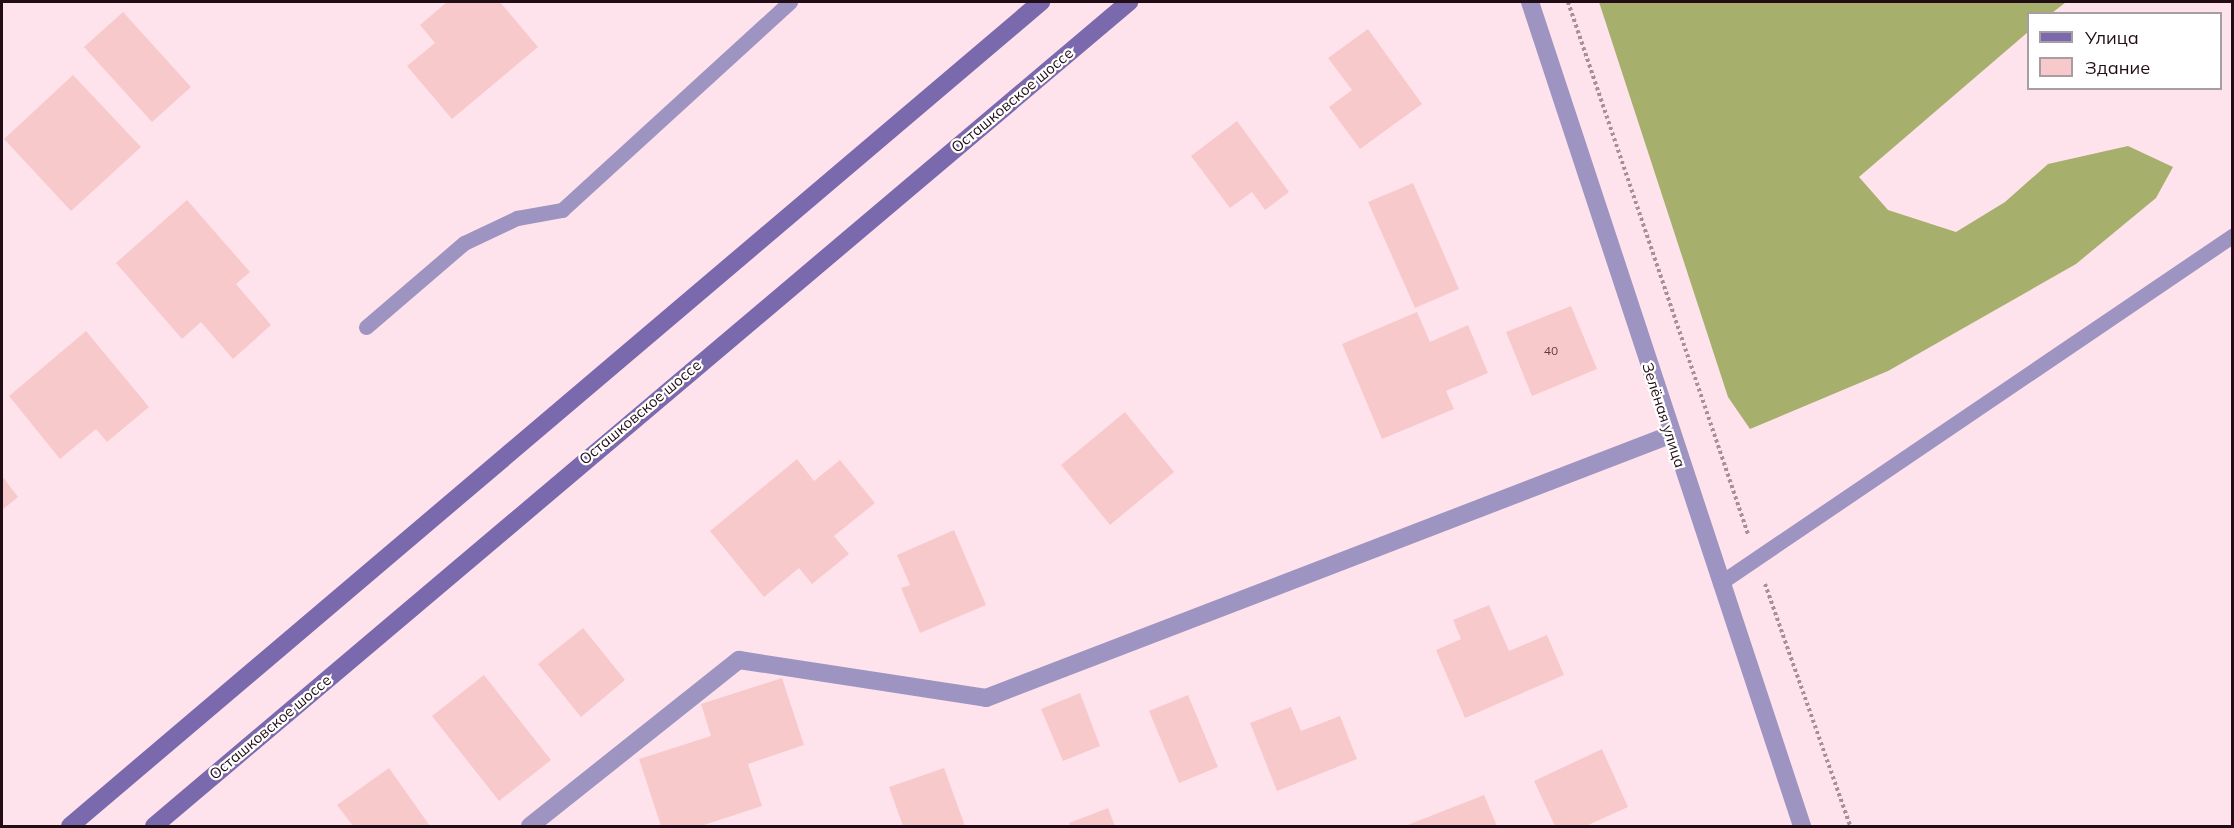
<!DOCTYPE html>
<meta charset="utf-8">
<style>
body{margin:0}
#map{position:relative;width:2234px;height:828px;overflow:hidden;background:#fee3ec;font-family:Mulish,sans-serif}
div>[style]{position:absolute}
.forest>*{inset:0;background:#a7af6d}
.building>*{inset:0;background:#f8c9cb}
.path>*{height:4px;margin-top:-2px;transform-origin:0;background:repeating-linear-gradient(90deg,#a78e97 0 3px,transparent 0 6px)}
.lane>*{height:15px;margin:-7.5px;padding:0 7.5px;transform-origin:7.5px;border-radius:7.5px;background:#9e94c2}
.street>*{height:18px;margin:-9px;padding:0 9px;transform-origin:9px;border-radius:9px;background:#9e94c2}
.secondary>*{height:18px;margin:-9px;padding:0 9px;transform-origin:9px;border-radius:9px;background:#7a69ac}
span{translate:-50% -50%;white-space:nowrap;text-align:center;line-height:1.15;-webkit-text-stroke:4.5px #fff;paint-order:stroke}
.number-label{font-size:12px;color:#583b42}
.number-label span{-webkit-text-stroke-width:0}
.street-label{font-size:15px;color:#220c15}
.frame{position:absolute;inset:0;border:3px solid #220c15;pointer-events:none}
.legend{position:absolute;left:2027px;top:12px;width:195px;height:78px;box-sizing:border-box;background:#fff;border:2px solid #a79ea1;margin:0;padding:8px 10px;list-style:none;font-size:18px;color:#220c15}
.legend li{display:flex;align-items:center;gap:12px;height:30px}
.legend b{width:30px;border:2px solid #a79ea1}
</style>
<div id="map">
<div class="forest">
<div style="clip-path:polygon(1599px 2px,2066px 2px,2052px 13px,2028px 14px,2028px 32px,1859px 177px,1888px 210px,1956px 232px,2005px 202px,2048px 164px,2128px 146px,2173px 167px,2156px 198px,2076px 264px,1888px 371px,1750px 429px,1728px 397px)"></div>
</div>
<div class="building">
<div style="clip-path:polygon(447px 2px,500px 2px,538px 47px,452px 119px,407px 66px,435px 43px,420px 25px)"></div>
<div style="clip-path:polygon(123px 12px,191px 87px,152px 122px,84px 47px)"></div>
<div style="clip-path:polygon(1368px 29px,1422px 104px,1360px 149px,1329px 107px,1352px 90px,1328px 58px)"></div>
<div style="clip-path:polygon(73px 75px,141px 147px,71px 211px,4px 139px)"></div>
<div style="clip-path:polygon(1237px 121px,1289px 192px,1265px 210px,1252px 192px,1230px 208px,1191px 156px)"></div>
<div style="clip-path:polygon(1413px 183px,1459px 289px,1415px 308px,1368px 202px)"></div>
<div style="clip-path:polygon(187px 200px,250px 272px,236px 284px,271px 325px,233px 359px,201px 322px,182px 339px,116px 263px)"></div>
<div style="clip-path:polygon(1571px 306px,1597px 369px,1532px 396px,1506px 332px)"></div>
<div style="clip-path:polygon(1417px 312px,1430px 342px,1468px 325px,1488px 373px,1446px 391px,1454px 409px,1382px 439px,1342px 344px)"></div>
<div style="clip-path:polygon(86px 331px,149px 407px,107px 442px,96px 429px,60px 459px,9px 396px)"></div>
<div style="clip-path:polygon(1125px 412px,1174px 472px,1110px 525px,1061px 465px)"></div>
<div style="clip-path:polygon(797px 459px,814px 481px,840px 460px,875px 503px,834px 536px,849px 554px,812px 584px,799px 568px,764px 597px,710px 531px)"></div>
<div style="clip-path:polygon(2px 476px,18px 497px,2px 510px)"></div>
<div style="clip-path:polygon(954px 530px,986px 605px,920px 633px,901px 588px,910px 585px,897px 555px)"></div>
<div style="clip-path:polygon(1489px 605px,1509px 651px,1547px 635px,1564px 675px,1465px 718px,1436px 650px,1461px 639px,1453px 620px)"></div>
<div style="clip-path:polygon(583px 628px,625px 680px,581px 717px,538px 664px)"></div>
<div style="clip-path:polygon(484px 675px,551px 760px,499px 801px,432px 716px)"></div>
<div style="clip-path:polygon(782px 678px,804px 745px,748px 764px,762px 806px,701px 826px,661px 826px,639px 759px,711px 736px,701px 704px)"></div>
<div style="clip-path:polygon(1080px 693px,1100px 746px,1063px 761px,1041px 709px)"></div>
<div style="clip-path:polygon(1188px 695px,1218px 767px,1179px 783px,1149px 711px)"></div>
<div style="clip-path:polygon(1291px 707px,1301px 731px,1340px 716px,1357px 759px,1277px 791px,1250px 723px)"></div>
<div style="clip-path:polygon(1602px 749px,1628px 807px,1586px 826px,1555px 826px,1534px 781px)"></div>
<div style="clip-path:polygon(389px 768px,430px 826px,353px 826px,337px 805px)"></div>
<div style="clip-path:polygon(944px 768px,965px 826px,903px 826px,889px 787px)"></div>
<div style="clip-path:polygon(1484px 795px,1497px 826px,1405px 826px)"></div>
<div style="clip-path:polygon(1108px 808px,1115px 826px,1071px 826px,1069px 823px)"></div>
</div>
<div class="path">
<div style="left:1568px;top:2px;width:562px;rotate:71.31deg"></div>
<div style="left:1765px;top:584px;width:256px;rotate:70.6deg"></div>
</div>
<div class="lane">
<div style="left:366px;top:327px;width:129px;rotate:-40.6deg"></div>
<div style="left:464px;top:243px;width:59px;rotate:-25.3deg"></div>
<div style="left:517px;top:218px;width:46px;rotate:-10.1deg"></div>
<div style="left:562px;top:210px;width:309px;rotate:-42.4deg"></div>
<div style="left:1720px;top:583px;width:619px;rotate:-34.13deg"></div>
</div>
<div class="street">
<div style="left:1530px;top:2px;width:868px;rotate:71.73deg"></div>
<div style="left:530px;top:826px;width:267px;rotate:-38.5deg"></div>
<div style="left:739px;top:660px;width:250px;rotate:8.7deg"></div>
<div style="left:986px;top:698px;width:733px;rotate:-21.03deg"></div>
</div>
<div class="secondary">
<div style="left:70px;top:826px;width:1274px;rotate:-40.32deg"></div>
<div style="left:154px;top:826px;width:1277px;rotate:-40.2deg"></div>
</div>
<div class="number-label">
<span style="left:1551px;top:351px">40</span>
</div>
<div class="street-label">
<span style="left:1012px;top:100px;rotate:-40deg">Осташковское шоссе</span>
<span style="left:640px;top:412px;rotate:-40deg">Осташковское шоссе</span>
<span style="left:1664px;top:415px;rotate:72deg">Зелёная улица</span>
<span style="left:270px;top:727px;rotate:-40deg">Осташковское шоссе</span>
</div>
<div class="frame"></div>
<ul class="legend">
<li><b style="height:8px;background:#7a69ac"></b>Улица</li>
<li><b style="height:16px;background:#f8c9cb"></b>Здание</li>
</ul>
</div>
